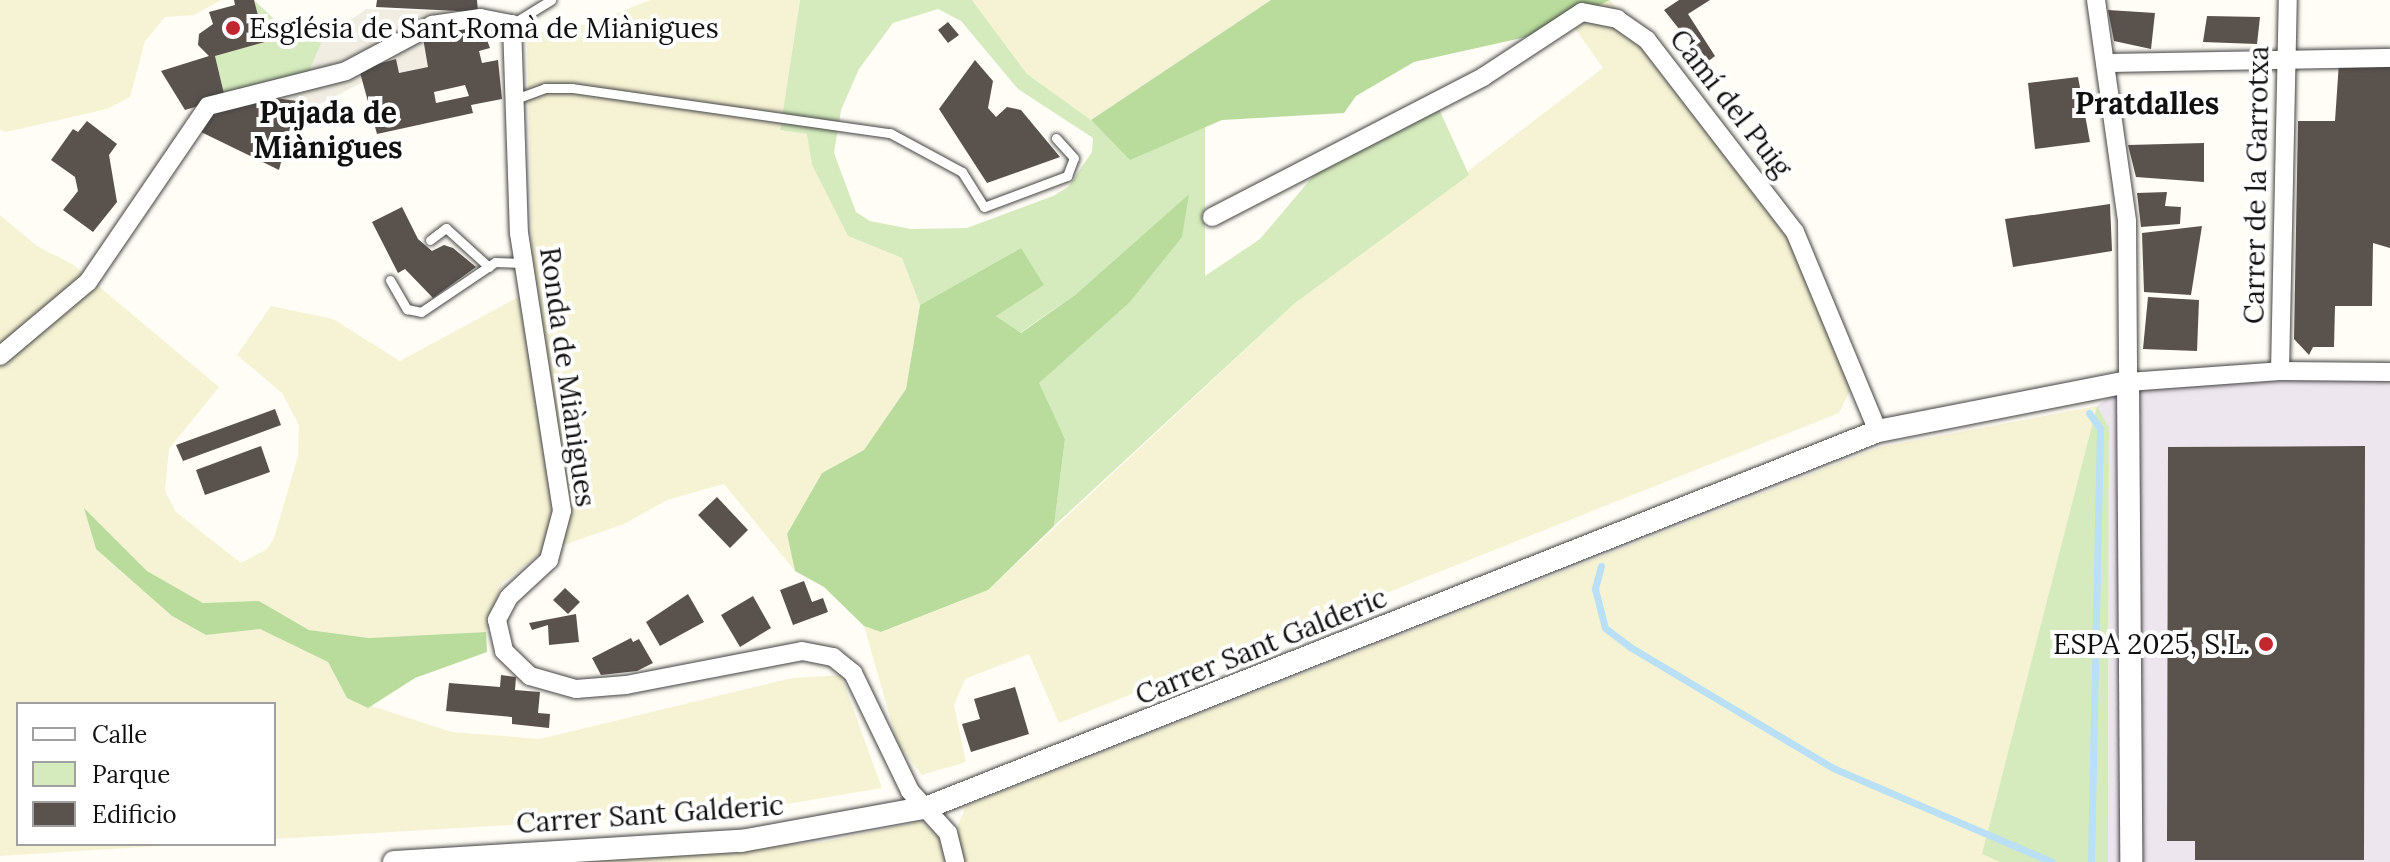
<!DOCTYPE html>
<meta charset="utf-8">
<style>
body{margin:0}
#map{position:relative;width:2390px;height:862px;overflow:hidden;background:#fffdf5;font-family:Lora,serif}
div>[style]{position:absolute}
.industrial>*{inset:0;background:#eee6ef}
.farmland>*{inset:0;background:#f6f3d4}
.green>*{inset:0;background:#d5ebbd}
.forest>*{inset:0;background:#b9dc9c}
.plaza>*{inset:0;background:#f1ede2}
.stream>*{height:7px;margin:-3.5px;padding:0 3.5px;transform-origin:3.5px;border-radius:3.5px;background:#b9e0f7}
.building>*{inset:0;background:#5a524d}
.roads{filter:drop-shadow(0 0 2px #444) drop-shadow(0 0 2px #444)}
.service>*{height:9px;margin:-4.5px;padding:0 4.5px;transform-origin:4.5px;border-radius:4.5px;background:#fff}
.minor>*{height:18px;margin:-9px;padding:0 9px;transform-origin:9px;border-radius:9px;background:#fff}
.tertiary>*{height:22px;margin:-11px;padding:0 11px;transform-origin:11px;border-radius:11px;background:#fff}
.dots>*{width:22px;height:22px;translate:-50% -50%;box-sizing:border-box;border:4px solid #fff;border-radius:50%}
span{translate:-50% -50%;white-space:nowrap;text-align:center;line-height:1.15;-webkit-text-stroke:8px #fff;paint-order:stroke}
.poi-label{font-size:28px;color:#111}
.left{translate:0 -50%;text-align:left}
.right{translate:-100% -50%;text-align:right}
.street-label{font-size:28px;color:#111}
.neighbourhood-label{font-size:30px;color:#111;font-weight:700}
.legend{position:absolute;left:16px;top:702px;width:260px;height:144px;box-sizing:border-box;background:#fff;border:2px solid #a0a0a0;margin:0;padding:10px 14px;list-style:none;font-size:24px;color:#111}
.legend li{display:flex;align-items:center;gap:16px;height:40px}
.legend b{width:40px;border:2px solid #a0a0a0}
</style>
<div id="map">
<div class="industrial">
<div style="clip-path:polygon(2265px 365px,2390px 365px,2390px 862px,2108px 862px,2109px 427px,2097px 406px,2143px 372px)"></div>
</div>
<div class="farmland">
<div style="clip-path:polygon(0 0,221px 0,194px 15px,165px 17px,145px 41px,130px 97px,107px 109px,6px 132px,0 130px)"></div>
<div style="clip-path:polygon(650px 0,800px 0,780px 130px,808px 134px,812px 165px,848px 236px,902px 258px,920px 305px,906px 389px,864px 450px,822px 473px,787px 534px,795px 571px,724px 484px,667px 500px,624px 524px,541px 553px,502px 583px,486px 632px,369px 638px,309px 630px,259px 601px,203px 603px,147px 571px,86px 510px,96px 549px,172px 616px,206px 635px,260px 629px,328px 662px,347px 698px,452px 732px,540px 739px,792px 678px,841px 675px,882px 788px,746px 811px,274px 839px,274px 704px,18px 704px,18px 844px,191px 844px,0 856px,0 215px,37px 246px,72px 264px,219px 387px,169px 449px,165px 491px,176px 512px,241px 563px,267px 549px,274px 538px,298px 456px,299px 425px,282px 393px,237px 355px,271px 306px,333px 319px,400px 361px,533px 289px,527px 35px,592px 23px)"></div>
<div style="clip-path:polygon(972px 0,1271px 0,1091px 120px,1027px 74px)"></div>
<div style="clip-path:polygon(1610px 0,1787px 222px,1855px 380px,1839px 413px,1059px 723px,1029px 654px,965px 679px,954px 705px,966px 762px,922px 775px,898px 745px,864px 626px,882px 632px,988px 590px,1295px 303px,1603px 68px,1569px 20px)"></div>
<div style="clip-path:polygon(2097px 406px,1983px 854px,2000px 862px,963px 862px,956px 830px,966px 806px,1880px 447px)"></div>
<div style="clip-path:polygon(922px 821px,941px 840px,946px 862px,575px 862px,823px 842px)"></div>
</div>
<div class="green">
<div style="clip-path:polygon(254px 0,292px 36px,323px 39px,307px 77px,225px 98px,215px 56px,265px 42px)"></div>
<div style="clip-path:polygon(evenodd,800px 0,972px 0,1027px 74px,1091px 120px,1130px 159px,1205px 127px,1205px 276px,1260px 239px,1320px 168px,1439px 109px,1469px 175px,1295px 303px,1054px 526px,1065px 439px,1038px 383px,1129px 303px,1188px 195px,1075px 295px,1020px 333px,996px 316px,1021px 248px,920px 305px,902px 258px,848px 236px,812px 165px,807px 134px,780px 130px,800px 0,938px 9px,961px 21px,1018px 89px,1093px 138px,1092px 152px,1068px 187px,1053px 196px,967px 228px,911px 229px,870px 221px,856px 212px,834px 153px,841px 110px,859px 69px,893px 23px,938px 9px)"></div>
<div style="clip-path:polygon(2097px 406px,2109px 427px,2108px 862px,2000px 862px,1982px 854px)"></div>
</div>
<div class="forest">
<div style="clip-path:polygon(1271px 0,1610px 0,1539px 34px,1414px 62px,1356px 96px,1344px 113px,1222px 120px,1130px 160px,1091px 120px)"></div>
<div style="clip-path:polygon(1189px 194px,1182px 237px,1129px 303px,1039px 383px,1065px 439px,1054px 526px,988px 590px,881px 632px,864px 626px,824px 587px,795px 571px,787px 534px,822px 473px,864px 450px,906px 389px,920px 305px,1021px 248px,1044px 285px,996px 316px,1021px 333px,1075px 295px)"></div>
<div style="clip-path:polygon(84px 508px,147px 571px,203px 603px,259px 601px,309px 630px,369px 638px,486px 632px,487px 652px,415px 678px,368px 708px,347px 698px,328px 662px,260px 629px,206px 635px,172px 616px,96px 549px)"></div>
</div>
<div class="plaza">
<div style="clip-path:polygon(366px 9px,478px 12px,428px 67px,399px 73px,395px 59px,359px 69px,363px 82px,316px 106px,275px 98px,307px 77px,323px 39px)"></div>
</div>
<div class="stream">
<div style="left:2089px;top:413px;width:19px;rotate:54deg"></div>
<div style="left:2100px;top:428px;width:434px;rotate:91.2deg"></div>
<div style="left:1601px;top:566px;width:24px;rotate:105deg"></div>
<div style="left:1595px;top:589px;width:40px;rotate:75.6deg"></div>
<div style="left:1605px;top:628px;width:31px;rotate:37deg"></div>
<div style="left:1630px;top:647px;width:236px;rotate:30.8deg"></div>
<div style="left:1833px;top:768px;width:238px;rotate:23.2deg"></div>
</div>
<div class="building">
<div style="clip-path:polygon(234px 0,254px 0,265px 42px,215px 56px,225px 98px,185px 110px,161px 71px,209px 56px,198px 45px,199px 34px,213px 24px,209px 12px,235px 5px)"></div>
<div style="clip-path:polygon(377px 0,477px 0,478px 12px,376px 7px)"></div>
<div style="clip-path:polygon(1679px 0,1710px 0,1688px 14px,1715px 56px,1706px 63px,1664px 10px)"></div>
<div style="clip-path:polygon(2108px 10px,2155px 13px,2151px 49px,2114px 41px)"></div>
<div style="clip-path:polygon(2207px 16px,2260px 17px,2257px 44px,2203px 42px)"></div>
<div style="clip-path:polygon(evenodd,480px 22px,490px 48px,479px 51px,482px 63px,498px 60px,502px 99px,471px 105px,473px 113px,377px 134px,359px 69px,396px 59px,399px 73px,428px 67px,423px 38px,480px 22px,465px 85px,469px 96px,436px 103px,434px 92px,465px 85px)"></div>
<div style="clip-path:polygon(948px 22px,959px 35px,948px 43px,938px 30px)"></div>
<div style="clip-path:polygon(975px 60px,993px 81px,988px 108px,996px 117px,1007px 107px,1021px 110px,1060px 157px,987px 183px,939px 109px)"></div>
<div style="clip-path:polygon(2339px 62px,2390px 64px,2390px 248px,2373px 243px,2372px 306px,2335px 306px,2334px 347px,2313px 347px,2309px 355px,2294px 339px,2298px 121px,2335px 121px)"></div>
<div style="clip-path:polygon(2078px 77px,2090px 142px,2035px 149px,2028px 83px)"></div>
<div style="clip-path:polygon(275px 98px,297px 101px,279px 170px,201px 132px,209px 113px)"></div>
<div style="clip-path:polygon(87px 121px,117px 144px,109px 155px,117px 202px,93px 232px,63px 210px,78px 191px,75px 177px,51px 160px,73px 129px,78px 132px)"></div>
<div style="clip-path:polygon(2204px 143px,2204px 182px,2136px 177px,2128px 145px)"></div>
<div style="clip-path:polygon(2167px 192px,2165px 206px,2181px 207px,2180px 224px,2141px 227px,2137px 193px)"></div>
<div style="clip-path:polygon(2110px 204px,2112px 251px,2013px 267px,2005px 219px)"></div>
<div style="clip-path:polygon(402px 207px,418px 239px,432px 251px,444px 245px,453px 248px,476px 267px,433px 298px,405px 269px,398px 273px,372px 222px)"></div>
<div style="clip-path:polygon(2202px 226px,2191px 295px,2144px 292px,2142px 233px)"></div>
<div style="clip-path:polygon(2148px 297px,2199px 300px,2197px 351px,2143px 349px)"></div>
<div style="clip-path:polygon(275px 409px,281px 425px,183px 461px,176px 445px)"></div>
<div style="clip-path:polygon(261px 446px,270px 472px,205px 495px,196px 470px)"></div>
<div style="clip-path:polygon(2365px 446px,2364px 860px,2195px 860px,2195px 841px,2167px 841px,2168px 447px)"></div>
<div style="clip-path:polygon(717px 497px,748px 530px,730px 548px,698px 515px)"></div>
<div style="clip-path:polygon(804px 581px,812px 602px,823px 598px,828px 612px,793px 625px,780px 590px)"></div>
<div style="clip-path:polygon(565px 588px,580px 602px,568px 614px,553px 600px)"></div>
<div style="clip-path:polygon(688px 594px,704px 622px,660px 646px,646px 622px)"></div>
<div style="clip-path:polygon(753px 596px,771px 628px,740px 647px,721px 615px)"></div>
<div style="clip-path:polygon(576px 614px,579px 642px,549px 645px,548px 625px,532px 630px,529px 623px)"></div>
<div style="clip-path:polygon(631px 638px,633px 642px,639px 639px,653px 663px,637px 671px,601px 675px,592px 658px)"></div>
<div style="clip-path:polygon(501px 675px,516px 677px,515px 690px,540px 692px,538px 713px,550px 714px,549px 728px,512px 724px,512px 717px,446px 711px,449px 683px,500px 687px)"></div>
<div style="clip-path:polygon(1015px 687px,1029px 734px,971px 752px,962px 724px,980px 719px,974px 699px)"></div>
</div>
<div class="roads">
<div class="service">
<div style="left:512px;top:24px;width:46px;rotate:-31.6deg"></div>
<div style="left:518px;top:98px;width:29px;rotate:-20deg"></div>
<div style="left:545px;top:88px;width:27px"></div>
<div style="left:572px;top:88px;width:321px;rotate:8.1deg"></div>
<div style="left:890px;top:133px;width:82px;rotate:28.4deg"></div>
<div style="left:962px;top:172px;width:41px;rotate:57.8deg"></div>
<div style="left:984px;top:207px;width:89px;rotate:-20.5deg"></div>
<div style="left:1067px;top:176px;width:19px;rotate:-69deg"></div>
<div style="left:1074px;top:158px;width:27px;rotate:-132deg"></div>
<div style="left:430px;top:240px;width:20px;rotate:-37deg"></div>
<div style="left:446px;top:228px;width:58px;rotate:42.2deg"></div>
<div style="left:390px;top:280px;width:34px;rotate:60deg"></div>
<div style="left:407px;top:309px;width:14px;rotate:12deg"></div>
<div style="left:421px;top:312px;width:89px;rotate:-34deg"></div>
<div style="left:495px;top:262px;width:28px;rotate:2deg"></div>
</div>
<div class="minor">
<div style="left:2096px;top:0;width:223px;rotate:82deg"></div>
<div style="left:2127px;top:221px;width:161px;rotate:89.6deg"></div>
<div style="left:2128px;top:382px;width:152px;rotate:-4.1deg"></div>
<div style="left:2280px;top:371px;width:110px;rotate:0.5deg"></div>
<div style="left:2105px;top:63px;width:285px;rotate:-1deg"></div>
<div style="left:1212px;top:217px;width:305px;rotate:-27.3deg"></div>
<div style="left:1483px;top:77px;width:118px;rotate:-33.3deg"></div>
<div style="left:1582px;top:12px;width:36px;rotate:11deg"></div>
<div style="left:1617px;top:19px;width:37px;rotate:35deg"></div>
<div style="left:1647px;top:40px;width:242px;rotate:52.4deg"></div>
<div style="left:1795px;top:232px;width:216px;rotate:67.4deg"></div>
<div style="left:0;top:356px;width:115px;rotate:-40.1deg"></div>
<div style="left:88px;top:282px;width:213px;rotate:-55.7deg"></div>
<div style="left:208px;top:106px;width:142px;rotate:-14.2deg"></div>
<div style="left:346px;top:71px;width:98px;rotate:-28.1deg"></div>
<div style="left:432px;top:25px;width:49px;rotate:-8.3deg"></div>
<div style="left:480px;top:18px;width:33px;rotate:11deg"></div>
<div style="left:512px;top:24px;width:209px;rotate:88.1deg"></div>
<div style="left:519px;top:233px;width:281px;rotate:81.2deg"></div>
<div style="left:562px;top:511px;width:51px;rotate:104.9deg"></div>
<div style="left:549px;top:560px;width:54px;rotate:137.2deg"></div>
<div style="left:509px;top:597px;width:26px;rotate:118deg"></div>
<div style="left:497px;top:620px;width:32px;rotate:77deg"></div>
<div style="left:504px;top:651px;width:36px;rotate:44deg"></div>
<div style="left:530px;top:676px;width:48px;rotate:15.8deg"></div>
<div style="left:576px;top:689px;width:50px;rotate:-4.6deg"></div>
<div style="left:626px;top:685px;width:179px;rotate:-10.9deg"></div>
<div style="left:802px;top:651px;width:32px;rotate:11deg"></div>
<div style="left:833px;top:657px;width:26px;rotate:39deg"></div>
<div style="left:853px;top:673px;width:131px;rotate:64.2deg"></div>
<div style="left:910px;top:791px;width:57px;rotate:47.9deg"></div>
<div style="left:948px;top:833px;width:30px;rotate:76deg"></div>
<div style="left:2280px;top:371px;width:371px;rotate:-88.8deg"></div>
</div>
<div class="tertiary">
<div style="left:394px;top:862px;width:348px;rotate:-3.5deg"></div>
<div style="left:741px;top:841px;width:190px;rotate:-10.3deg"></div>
<div style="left:928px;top:807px;width:1022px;rotate:-21.59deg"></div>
<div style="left:1878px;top:431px;width:255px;rotate:-11.1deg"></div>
<div style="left:2128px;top:382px;width:480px;rotate:89.6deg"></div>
</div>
</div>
<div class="dots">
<div style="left:233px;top:28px;background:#c4262e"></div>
<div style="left:2266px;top:644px;background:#c4262e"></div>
</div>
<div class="poi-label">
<span class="left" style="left:249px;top:28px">Església de Sant Romà de Miànigues</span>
<span class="right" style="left:2250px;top:644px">ESPA 2025, S.L.</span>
</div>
<div class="street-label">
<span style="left:1731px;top:103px;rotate:52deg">Camí del Puig</span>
<span style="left:2256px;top:185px;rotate:-89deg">Carrer de la Garrotxa</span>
<span style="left:568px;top:377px;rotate:82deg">Ronda de Miànigues</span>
<span style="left:1261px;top:646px;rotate:-22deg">Carrer Sant Galderic</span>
<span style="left:650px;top:814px;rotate:-4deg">Carrer Sant Galderic</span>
</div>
<div class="neighbourhood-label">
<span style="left:2147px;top:103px">Pratdalles</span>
<span style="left:328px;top:129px">Pujada de<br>Miànigues</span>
</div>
<ul class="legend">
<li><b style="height:10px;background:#fff"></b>Calle</li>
<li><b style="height:22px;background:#d5ebbd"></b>Parque</li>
<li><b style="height:22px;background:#5a524d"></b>Edificio</li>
</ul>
</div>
